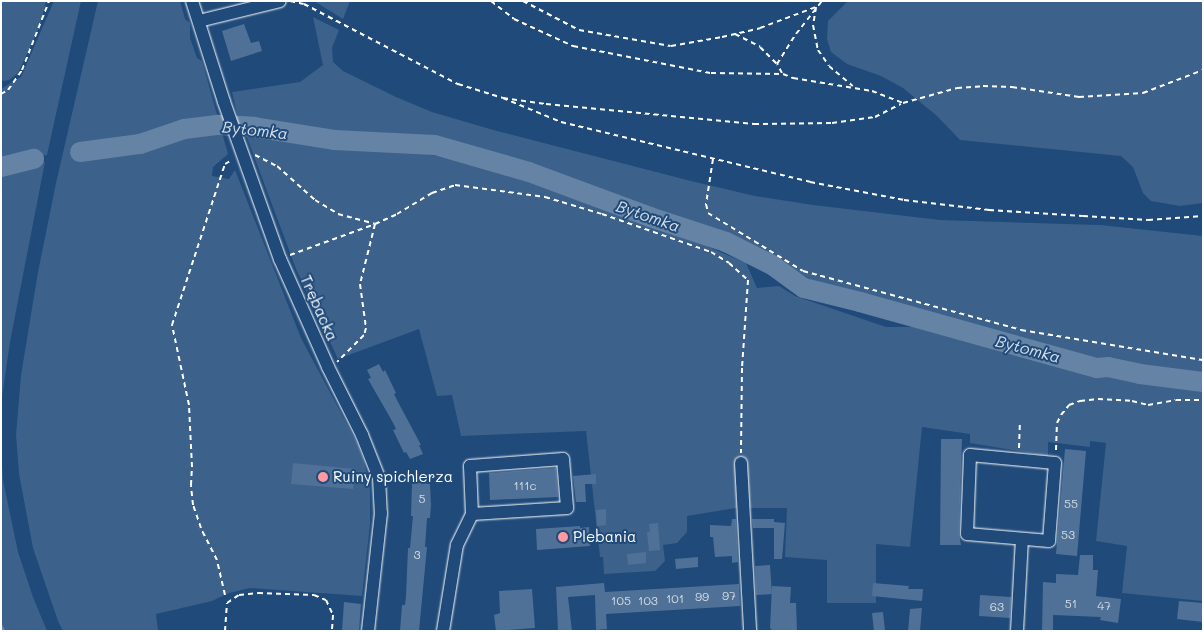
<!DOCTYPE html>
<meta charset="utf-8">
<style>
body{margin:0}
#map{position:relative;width:1204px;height:632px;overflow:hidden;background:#1f4a7a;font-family:Mali,sans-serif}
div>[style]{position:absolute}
.green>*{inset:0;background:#3c618b}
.stream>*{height:3px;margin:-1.5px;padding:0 1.5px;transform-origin:1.5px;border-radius:1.5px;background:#6583a4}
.river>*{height:20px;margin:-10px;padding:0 10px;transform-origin:10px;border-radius:10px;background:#6583a4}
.building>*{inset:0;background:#507197}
.path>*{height:2px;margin-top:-1px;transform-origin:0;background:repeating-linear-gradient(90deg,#fff 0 5px,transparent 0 9px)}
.roads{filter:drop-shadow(0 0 1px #fff) drop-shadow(0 0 1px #fff)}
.minor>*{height:12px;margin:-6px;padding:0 6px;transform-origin:6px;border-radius:6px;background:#1f4a7a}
.dots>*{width:14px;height:14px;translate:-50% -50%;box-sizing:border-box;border:2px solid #1f4a7a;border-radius:50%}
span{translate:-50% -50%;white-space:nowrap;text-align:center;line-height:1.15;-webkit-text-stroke:4px #1f4a7a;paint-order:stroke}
.number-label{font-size:12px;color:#d3dce5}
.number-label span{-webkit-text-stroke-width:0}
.street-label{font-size:15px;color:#fff}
.poi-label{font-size:15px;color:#fff}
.left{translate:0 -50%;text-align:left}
.water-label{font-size:16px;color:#d8e0e8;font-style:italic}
.frame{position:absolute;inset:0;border:2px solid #fff;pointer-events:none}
</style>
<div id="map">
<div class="green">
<div style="clip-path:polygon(1px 1px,46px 1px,40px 26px,18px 73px,9px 80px,4px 81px,1px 80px)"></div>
<div style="clip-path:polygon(54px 1px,81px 1px,47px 155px,1px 164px,1px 89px,21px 77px)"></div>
<div style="clip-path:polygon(98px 1px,180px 1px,185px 19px,190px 23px,190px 38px,197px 58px,202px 61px,228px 154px,213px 167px,212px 176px,229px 179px,235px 170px,301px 338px,357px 443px,364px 461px,370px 489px,370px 524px,362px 596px,250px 588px,229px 593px,212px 601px,156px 614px,158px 631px,63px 631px,58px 621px,33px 548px,19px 474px,16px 435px,21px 375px,38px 272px,56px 183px)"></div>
<div style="clip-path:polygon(314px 1px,350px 1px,343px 19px)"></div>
<div style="clip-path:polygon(848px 1px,1203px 1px,1203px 203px,1180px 206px,1151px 201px,1143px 193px,1133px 167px,1121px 156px,960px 140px,937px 116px,903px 88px,881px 76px,847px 64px,831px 52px,827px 39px,828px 21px)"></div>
<div style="clip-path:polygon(313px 17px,339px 30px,332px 48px,333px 62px,343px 71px,396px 97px,432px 112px,497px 131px,691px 181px,755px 196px,813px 205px,940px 220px,1100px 225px,1203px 236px,1203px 374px,1065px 353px,821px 286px,758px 247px,729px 233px,674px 218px,573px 180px,487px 155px,433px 141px,335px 136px,294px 128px,239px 121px,232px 92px,300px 82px,323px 65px)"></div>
<div style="clip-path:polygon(245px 132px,341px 147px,414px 152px,462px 160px,506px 172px,667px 229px,746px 263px,757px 288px,779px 286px,795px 296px,886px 327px,915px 327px,982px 340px,1016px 350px,1047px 363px,1131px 380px,1203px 388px,1203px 601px,1122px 593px,1127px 546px,1096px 541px,1106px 443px,1090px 441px,1090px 447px,1048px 442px,1048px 456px,970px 443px,970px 434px,922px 427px,910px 547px,876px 544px,876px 603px,827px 603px,827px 560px,785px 557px,787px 508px,736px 508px,687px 516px,687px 532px,677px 543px,663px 545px,665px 561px,655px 571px,604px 574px,603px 557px,600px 557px,586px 431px,461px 436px,452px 395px,437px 396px,419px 329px,338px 359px,296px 269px)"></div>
<div style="clip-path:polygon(45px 162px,10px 342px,1px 404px,1px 171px,32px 163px)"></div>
<div style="clip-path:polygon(1px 448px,3px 480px,18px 552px,33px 597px,47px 631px,6px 631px,1px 623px)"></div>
</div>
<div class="stream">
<div style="left:1px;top:626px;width:6px;rotate:59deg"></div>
</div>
<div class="river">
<div style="left:80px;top:152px;width:61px;rotate:-7.6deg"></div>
<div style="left:140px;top:144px;width:46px;rotate:-18.8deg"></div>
<div style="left:184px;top:129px;width:35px;rotate:-7deg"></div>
<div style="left:219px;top:125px;width:35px;rotate:3deg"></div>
<div style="left:254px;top:127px;width:81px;rotate:9.2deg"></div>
<div style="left:334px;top:140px;width:101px;rotate:2.8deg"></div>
<div style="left:435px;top:145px;width:98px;rotate:16deg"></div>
<div style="left:529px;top:172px;width:129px;rotate:20.4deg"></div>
<div style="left:650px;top:217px;width:80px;rotate:18.2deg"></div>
<div style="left:726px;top:242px;width:51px;rotate:26.6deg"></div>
<div style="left:772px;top:265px;width:39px;rotate:36deg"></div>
<div style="left:804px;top:288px;width:58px;rotate:14deg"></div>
<div style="left:860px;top:302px;width:246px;rotate:15.6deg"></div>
<div style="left:1097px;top:368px;width:11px;rotate:-5deg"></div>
<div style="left:1108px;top:367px;width:33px;rotate:12deg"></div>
<div style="left:1140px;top:374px;width:64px;rotate:7.2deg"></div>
<div style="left:1px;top:167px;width:34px;rotate:-14deg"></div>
</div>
<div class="building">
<div style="clip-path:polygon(244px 24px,251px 43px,259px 41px,262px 51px,231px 61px,222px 31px)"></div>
<div style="clip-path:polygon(379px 364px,383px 372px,385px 370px,396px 393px,394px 394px,398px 402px,421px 445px,419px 445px,423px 454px,410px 459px,406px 452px,404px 453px,393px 430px,396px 429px,392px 421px,368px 379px,371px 378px,367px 370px)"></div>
<div style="clip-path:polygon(941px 439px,962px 439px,959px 534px,961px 545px,940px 545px)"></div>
<div style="clip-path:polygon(1065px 449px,1086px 451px,1077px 556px,1056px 554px)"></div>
<div style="clip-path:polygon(293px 463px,355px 469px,353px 489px,291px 484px)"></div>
<div style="clip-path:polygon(556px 468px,558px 497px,490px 500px,489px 473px)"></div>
<div style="clip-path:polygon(596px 474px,596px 484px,585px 484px,586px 502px,576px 502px,573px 476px)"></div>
<div style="clip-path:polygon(412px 482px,430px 484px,431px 505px,430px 518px,427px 518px,425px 547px,427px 547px,419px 631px,400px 631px,402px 605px,405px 605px,406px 596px,408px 548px,410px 548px,413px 516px,411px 516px)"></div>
<div style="clip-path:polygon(606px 509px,606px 525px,597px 526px,596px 510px)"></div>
<div style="clip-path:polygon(732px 519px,736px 519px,738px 562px,732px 563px,732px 556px,715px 557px,713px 537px,710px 537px,710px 525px,731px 526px)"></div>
<div style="clip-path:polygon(752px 519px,774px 519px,774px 522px,785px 523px,782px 559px,774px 559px,774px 528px,753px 528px)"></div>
<div style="clip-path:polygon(658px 523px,660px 550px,649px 551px,647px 532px,650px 532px,649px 524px)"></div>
<div style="clip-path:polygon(580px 526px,580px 528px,589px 527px,590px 546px,537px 550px,536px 529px)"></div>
<div style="clip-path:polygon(646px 552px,646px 563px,628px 565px,627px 554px)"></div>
<div style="clip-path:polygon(1080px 555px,1093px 555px,1093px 570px,1098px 570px,1096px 596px,1121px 599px,1118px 623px,1100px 620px,1101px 617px,1053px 615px,1053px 631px,1042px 631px,1043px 582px,1056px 583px,1056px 574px,1078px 575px)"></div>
<div style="clip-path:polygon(698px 557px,698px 567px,676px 569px,675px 559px)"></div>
<div style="clip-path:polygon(770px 565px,772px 594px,756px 595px,755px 566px)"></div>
<div style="clip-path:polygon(604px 583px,605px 592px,739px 584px,740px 606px,606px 614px,607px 629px,596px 630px,595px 595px,568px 597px,572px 631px,558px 631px,556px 587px)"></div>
<div style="clip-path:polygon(873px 583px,909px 586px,908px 589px,923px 589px,922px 601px,872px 596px)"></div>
<div style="clip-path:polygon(772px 586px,791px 587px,790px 603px,796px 603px,797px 631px,773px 631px,770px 628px)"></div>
<div style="clip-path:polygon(532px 589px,535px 628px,496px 631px,494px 615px,500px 613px,499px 591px)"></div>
<div style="clip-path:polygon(980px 595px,1011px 597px,1010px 618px,979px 616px)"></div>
<div style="clip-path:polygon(1179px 601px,1203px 603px,1203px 622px,1177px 619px)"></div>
<div style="clip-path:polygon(344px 602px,361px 604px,359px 631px,342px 631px)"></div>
<div style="clip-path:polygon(922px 608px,920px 631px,908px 631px,910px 609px)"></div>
<div style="clip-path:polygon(883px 612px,885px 631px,874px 631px,872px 613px)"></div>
</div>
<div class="path">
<div style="left:290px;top:1px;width:14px;rotate:12deg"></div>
<div style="left:304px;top:4px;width:174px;rotate:27.5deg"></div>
<div style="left:458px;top:84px;width:47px;rotate:17.3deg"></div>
<div style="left:503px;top:98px;width:43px;rotate:7.9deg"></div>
<div style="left:546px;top:104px;width:209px;rotate:5.5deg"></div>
<div style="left:754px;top:124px;width:78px;rotate:-0.7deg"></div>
<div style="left:832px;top:123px;width:43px;rotate:-7.9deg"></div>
<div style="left:875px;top:117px;width:29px;rotate:-27deg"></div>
<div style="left:491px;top:1px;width:29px;rotate:38deg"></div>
<div style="left:514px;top:19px;width:65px;rotate:24.6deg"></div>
<div style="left:573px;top:46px;width:141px;rotate:11.1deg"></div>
<div style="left:711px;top:73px;width:72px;rotate:0.8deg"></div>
<div style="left:783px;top:74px;width:11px;rotate:22deg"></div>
<div style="left:793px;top:78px;width:80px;rotate:9.3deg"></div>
<div style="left:872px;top:91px;width:33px;rotate:21deg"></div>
<div style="left:903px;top:103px;width:56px;rotate:-15.5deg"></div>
<div style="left:957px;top:88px;width:26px;rotate:-4deg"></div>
<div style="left:983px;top:86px;width:29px;rotate:2deg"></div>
<div style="left:1012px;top:87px;width:68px;rotate:8.5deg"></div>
<div style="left:1079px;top:97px;width:64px;rotate:-3.6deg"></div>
<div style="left:1143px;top:93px;width:64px;rotate:-21deg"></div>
<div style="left:523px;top:1px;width:63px;rotate:27.4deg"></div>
<div style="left:579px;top:30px;width:93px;rotate:9.9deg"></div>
<div style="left:671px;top:46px;width:52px;rotate:-10deg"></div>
<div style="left:722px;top:37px;width:39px;rotate:-13deg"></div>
<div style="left:760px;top:28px;width:60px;rotate:-20.6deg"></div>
<div style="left:816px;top:7px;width:18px;rotate:99deg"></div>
<div style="left:813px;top:25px;width:25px;rotate:79deg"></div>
<div style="left:818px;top:50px;width:19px;rotate:55deg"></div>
<div style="left:829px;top:66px;width:31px;rotate:40deg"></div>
<div style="left:735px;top:34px;width:28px;rotate:27deg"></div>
<div style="left:760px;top:47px;width:24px;rotate:45deg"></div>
<div style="left:782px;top:73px;width:10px;rotate:-119deg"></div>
<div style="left:777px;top:64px;width:36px;rotate:-58deg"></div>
<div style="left:796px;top:34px;width:42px;rotate:-51.8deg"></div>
<div style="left:1px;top:94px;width:8px;rotate:-30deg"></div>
<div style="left:8px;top:90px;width:24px;rotate:-55deg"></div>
<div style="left:22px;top:70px;width:74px;rotate:-68.6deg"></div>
<div style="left:503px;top:98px;width:63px;rotate:22.5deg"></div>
<div style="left:561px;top:122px;width:256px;rotate:13.5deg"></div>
<div style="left:810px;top:182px;width:96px;rotate:10.8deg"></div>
<div style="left:904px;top:200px;width:86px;rotate:6.7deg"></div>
<div style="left:989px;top:210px;width:94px;rotate:3.7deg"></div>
<div style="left:1083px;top:216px;width:65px;rotate:3.5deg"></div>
<div style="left:1148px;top:220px;width:55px;rotate:-4.2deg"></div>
<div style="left:255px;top:155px;width:25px;rotate:27deg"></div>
<div style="left:277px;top:166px;width:51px;rotate:41.8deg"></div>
<div style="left:315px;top:200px;width:27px;rotate:31deg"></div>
<div style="left:338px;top:214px;width:38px;rotate:15deg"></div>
<div style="left:375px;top:224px;width:62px;rotate:104deg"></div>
<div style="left:360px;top:284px;width:44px;rotate:82.2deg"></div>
<div style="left:366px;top:328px;width:7px;rotate:106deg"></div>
<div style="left:364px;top:335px;width:38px;rotate:135deg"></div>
<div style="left:713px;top:159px;width:46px;rotate:98.8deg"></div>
<div style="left:706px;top:204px;width:9px;rotate:77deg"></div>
<div style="left:708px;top:213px;width:111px;rotate:31.4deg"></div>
<div style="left:803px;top:271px;width:226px;rotate:15.1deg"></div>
<div style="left:1021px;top:330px;width:184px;rotate:9.4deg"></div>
<div style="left:290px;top:255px;width:90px;rotate:-20deg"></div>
<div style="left:375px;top:224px;width:24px;rotate:-24deg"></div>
<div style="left:397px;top:214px;width:41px;rotate:-31deg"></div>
<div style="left:432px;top:193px;width:24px;rotate:-19deg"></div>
<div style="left:455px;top:185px;width:91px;rotate:7.6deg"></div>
<div style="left:545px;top:197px;width:59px;rotate:16.6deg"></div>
<div style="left:602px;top:214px;width:115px;rotate:19.2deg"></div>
<div style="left:711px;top:252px;width:21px;rotate:31deg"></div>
<div style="left:729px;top:263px;width:25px;rotate:42deg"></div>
<div style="left:748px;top:280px;width:88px;rotate:93.9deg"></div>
<div style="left:742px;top:368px;width:85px;rotate:90.7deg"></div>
<div style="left:1019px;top:448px;width:23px;rotate:-88deg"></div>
<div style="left:1056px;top:450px;width:27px;rotate:-88deg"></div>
<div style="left:1057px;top:423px;width:9px;rotate:-63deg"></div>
<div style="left:1061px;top:415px;width:13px;rotate:-51deg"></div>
<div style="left:1069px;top:405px;width:12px;rotate:-20deg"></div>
<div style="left:1080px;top:401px;width:18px;rotate:-6deg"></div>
<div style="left:1098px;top:399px;width:34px;rotate:3deg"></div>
<div style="left:1132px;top:401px;width:16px;rotate:14deg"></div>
<div style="left:1148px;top:405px;width:28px;rotate:-10deg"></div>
<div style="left:1176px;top:400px;width:27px"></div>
<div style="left:225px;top:595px;width:36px;rotate:-103deg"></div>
<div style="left:217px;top:560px;width:36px;rotate:-117deg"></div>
<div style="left:201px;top:528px;width:24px;rotate:-109deg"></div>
<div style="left:193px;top:505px;width:20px;rotate:-96deg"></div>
<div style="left:191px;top:485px;width:18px;rotate:-87deg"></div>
<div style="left:192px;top:467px;width:62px;rotate:-92.8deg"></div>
<div style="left:189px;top:405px;width:82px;rotate:-102deg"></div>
<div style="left:172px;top:325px;width:169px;rotate:-71.8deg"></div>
<div style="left:225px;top:164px;width:8px;rotate:-30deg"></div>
<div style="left:225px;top:631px;width:28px;rotate:-86deg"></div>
<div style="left:227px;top:603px;width:14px;rotate:-34deg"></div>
<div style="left:239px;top:595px;width:19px;rotate:-6deg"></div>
<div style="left:258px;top:593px;width:56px;rotate:2deg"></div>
<div style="left:314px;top:595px;width:13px;rotate:23deg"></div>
<div style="left:326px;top:600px;width:17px;rotate:65deg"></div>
<div style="left:333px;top:615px;width:16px;rotate:94deg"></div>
</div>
<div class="roads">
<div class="minor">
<div style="left:192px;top:1px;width:106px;rotate:72.4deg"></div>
<div style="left:224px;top:102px;width:167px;rotate:70.4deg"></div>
<div style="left:280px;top:259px;width:118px;rotate:66deg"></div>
<div style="left:328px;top:367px;width:76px;rotate:63.4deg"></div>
<div style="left:362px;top:435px;width:46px;rotate:68.4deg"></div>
<div style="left:379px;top:478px;width:35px;rotate:87deg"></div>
<div style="left:381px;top:513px;width:119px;rotate:96.3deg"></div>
<div style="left:199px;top:21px;width:83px;rotate:-13.9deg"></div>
<div style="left:970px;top:455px;width:85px;rotate:5.4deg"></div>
<div style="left:1055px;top:463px;width:78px;rotate:94.4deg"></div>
<div style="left:1049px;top:541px;width:82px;rotate:-175.1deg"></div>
<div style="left:967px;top:534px;width:79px;rotate:-87.8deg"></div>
<div style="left:741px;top:463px;width:168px;rotate:86.9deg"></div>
<div style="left:443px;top:631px;width:87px;rotate:-80.8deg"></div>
<div style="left:457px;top:545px;width:34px;rotate:-64deg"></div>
<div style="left:472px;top:514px;width:48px;rotate:-92.4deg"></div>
<div style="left:470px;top:466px;width:93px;rotate:-4.3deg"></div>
<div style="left:563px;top:459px;width:49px;rotate:85.3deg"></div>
<div style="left:567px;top:508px;width:95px;rotate:176.4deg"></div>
<div style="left:1017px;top:631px;width:92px;rotate:-86.9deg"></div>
</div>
</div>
<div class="dots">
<div style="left:323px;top:477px;background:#ff9aa2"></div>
<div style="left:563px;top:537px;background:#ff9aa2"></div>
</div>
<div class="number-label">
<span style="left:525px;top:486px">111c</span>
<span style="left:422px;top:499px">5</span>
<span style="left:1071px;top:504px">55</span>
<span style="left:1068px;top:535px">53</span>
<span style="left:417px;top:555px">3</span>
<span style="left:729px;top:596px">97</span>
<span style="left:702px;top:597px">99</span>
<span style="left:675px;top:599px">101</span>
<span style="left:621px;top:601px">105</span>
<span style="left:648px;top:601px">103</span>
<span style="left:1071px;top:604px">51</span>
<span style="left:1104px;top:606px">47</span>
<span style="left:997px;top:607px">63</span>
</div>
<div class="street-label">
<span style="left:319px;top:308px;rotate:66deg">Trębacka</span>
</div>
<div class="poi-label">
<span class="left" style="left:333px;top:477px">Ruiny spichlerza</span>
<span class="left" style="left:573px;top:537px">Plebania</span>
</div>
<div class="water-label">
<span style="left:255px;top:130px;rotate:6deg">Bytomka</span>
<span style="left:648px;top:216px;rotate:19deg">Bytomka</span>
<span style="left:1028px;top:349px;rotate:15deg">Bytomka</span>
</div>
<div class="frame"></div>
</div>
